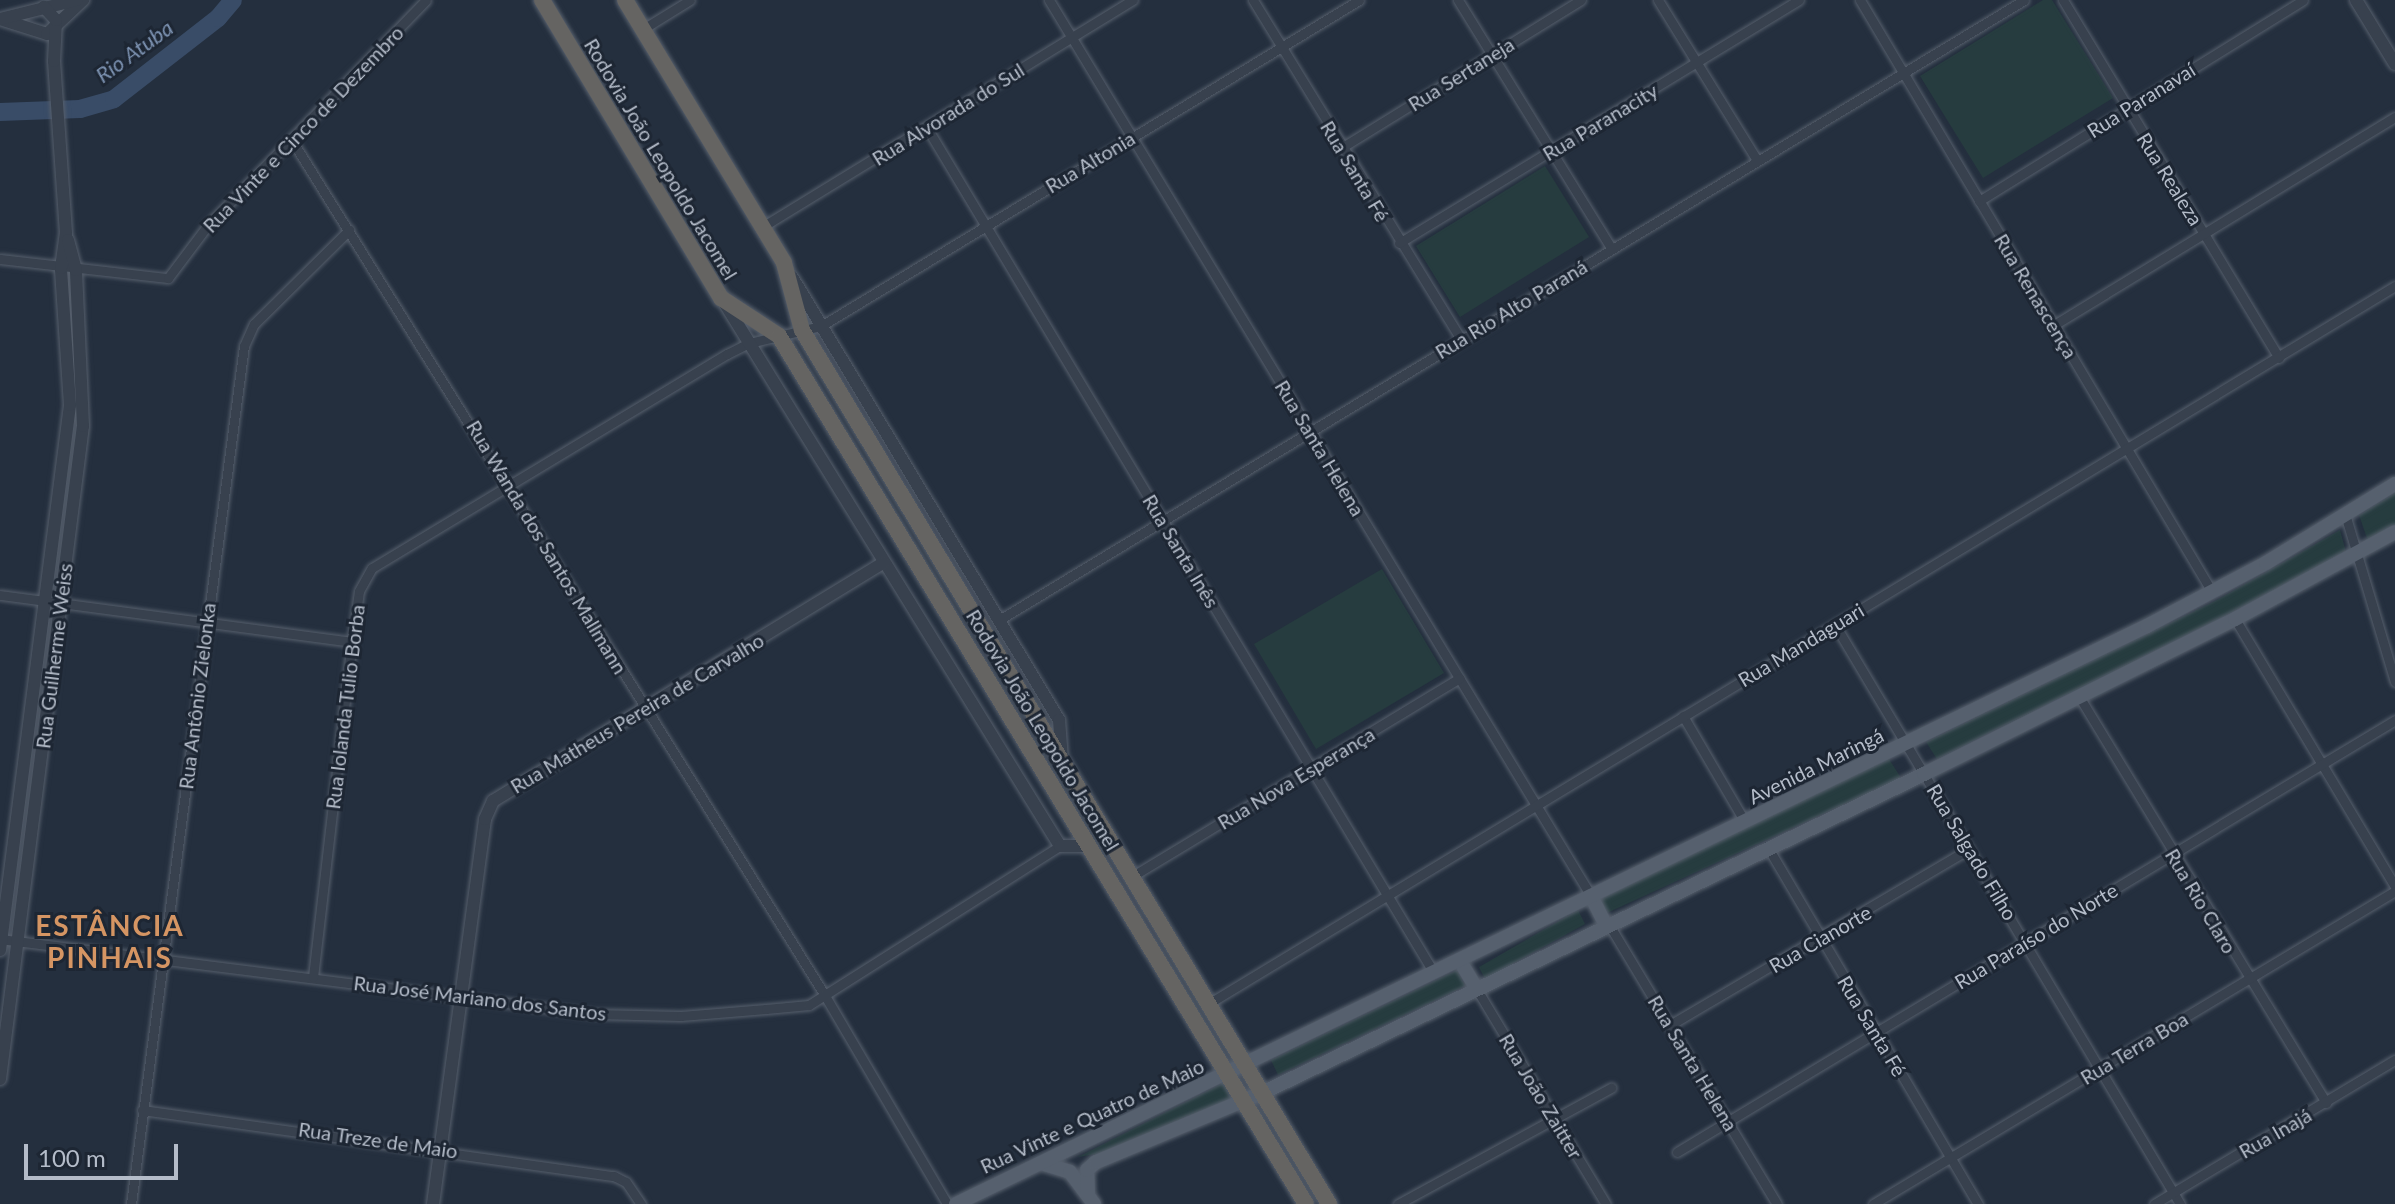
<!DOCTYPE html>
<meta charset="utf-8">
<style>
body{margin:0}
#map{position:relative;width:2395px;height:1204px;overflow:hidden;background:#242f3e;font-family:Lato,sans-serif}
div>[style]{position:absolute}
.green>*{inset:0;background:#263c3f}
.river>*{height:18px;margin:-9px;padding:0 9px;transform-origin:9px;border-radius:9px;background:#394c67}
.roads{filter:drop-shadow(0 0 2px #565f6c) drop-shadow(0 0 2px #565f6c)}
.minor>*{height:9px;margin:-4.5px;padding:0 4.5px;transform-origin:4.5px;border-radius:4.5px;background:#38414e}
.tertiary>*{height:12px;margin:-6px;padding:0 6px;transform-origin:6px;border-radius:6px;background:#38414e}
.primary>*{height:14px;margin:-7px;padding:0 7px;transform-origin:7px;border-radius:7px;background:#56606e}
.trunk>*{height:16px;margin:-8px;padding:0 8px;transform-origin:8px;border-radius:8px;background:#656462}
span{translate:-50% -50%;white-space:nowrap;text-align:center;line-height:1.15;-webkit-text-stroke:6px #1d2633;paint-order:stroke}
.street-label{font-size:20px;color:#b4bcc9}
.water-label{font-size:22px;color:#7c92b1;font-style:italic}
.district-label{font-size:28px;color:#d59563;font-weight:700;letter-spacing:2px}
.scale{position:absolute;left:24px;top:1144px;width:154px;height:36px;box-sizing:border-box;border:4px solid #b4bcc9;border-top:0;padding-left:10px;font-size:24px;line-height:28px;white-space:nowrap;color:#b4bcc9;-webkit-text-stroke:6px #1d2633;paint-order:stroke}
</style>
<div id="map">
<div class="green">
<div style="clip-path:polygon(2043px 0,2052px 0,2113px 98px,1983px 178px,1920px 76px)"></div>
<div style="clip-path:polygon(1545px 166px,1589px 237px,1460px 317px,1416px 246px)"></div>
<div style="clip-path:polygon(2395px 493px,2395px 525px,2368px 541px,2359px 515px)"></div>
<div style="clip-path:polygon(2340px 530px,2346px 552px,2223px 617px,1937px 759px,1926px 742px,2217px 600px)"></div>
<div style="clip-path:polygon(1382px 569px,1444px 673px,1316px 749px,1254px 644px)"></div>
<div style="clip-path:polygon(1889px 759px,1901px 778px,1607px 913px,1598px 898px)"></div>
<div style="clip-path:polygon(1578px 910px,1585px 924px,1485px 979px,1479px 967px)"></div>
<div style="clip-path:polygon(1457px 970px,1465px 986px,1278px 1075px,1271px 1060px)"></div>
<div style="clip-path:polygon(1223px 1083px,1232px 1100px,1114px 1151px,1078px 1157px)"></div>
</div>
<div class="river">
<div style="left:0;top:112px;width:80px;rotate:-2.1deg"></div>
<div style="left:80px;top:109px;width:35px;rotate:-16deg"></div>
<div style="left:114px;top:99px;width:132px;rotate:-37.9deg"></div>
<div style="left:218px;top:18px;width:23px;rotate:-50deg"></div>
</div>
<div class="roads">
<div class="minor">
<div style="left:1049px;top:0;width:1047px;rotate:58.83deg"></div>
<div style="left:1253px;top:0;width:399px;rotate:58.5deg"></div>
<div style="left:1458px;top:0;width:291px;rotate:58.3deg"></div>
<div style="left:1658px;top:0;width:188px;rotate:58.3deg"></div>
<div style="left:1860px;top:0;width:689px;rotate:59.26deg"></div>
<div style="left:2063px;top:0;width:418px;rotate:58.9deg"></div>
<div style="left:643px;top:29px;width:55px;rotate:-31.7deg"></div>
<div style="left:927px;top:128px;width:985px;rotate:59.04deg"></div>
<div style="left:291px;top:139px;width:1008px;rotate:58.06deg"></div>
<div style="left:824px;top:994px;width:243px;rotate:59.6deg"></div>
<div style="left:1341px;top:148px;width:282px;rotate:-31.7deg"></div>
<div style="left:1979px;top:201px;width:381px;rotate:-31.8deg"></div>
<div style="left:762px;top:227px;width:435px;rotate:-31.5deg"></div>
<div style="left:1399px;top:243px;width:468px;rotate:-31.3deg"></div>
<div style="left:0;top:259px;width:169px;rotate:6.5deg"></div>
<div style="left:168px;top:278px;width:66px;rotate:-53deg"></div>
<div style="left:208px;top:225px;width:313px;rotate:-45.9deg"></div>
<div style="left:2054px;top:325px;width:399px;rotate:-31.4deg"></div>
<div style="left:2345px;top:514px;width:175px;rotate:73.4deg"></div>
<div style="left:0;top:595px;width:355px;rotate:7.6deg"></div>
<div style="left:2235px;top:619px;width:311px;rotate:59.1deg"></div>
<div style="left:999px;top:620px;width:1198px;rotate:-31.17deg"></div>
<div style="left:1835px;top:625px;width:674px;rotate:59.21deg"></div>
<div style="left:2080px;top:698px;width:474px;rotate:58.7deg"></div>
<div style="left:1683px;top:716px;width:123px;rotate:59.7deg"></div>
<div style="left:1767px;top:846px;width:416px;rotate:59.5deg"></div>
<div style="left:1131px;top:877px;width:384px;rotate:-31.2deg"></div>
<div style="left:1608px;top:923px;width:328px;rotate:59deg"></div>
<div style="left:0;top:939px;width:599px;rotate:7.2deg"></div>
<div style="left:594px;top:1014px;width:87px;rotate:1.3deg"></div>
<div style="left:681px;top:1016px;width:85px;rotate:-4.7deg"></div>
<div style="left:766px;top:1009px;width:43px;rotate:-5.3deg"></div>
<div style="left:809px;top:1005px;width:297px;rotate:-32.4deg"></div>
<div style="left:313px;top:977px;width:337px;rotate:-83.4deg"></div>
<div style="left:352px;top:642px;width:51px;rotate:-82.2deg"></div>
<div style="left:359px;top:591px;width:26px;rotate:-61deg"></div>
<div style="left:372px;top:568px;width:415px;rotate:-31.1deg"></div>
<div style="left:727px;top:354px;width:25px;rotate:-27deg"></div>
<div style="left:749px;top:343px;width:74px;rotate:-13.3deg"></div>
<div style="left:821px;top:326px;width:629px;rotate:-31.21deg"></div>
<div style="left:1476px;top:988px;width:252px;rotate:59deg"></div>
<div style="left:1208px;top:1004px;width:1387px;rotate:-31.17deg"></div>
<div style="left:1670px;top:1025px;width:347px;rotate:-30.5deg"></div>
<div style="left:142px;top:1110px;width:477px;rotate:8deg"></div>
<div style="left:614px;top:1176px;width:13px;rotate:27deg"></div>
<div style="left:626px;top:1182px;width:27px;rotate:56deg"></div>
<div style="left:1677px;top:1152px;width:838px;rotate:-31.03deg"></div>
<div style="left:131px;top:1204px;width:865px;rotate:-82.5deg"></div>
<div style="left:244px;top:346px;width:24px;rotate:-66deg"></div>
<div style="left:254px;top:324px;width:134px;rotate:-44.7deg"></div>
<div style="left:1398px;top:1204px;width:243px;rotate:-28.6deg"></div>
<div style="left:1873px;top:1204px;width:609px;rotate:-30.95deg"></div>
<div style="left:2154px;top:1204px;width:281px;rotate:-30.9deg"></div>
</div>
<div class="tertiary">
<div style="left:2356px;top:0;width:75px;rotate:58.6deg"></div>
<div style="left:0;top:19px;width:49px;rotate:17.7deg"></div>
<div style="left:47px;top:34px;width:50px;rotate:-43.4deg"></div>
<div style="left:0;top:19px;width:79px;rotate:-13.9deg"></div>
<div style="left:792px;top:277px;width:517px;rotate:58.92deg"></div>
<div style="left:1059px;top:720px;width:40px;rotate:85.7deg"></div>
<div style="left:724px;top:302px;width:639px;rotate:58.3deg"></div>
<div style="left:1060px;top:846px;width:30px"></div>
<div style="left:0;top:950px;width:549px;rotate:-82.68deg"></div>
<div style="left:70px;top:405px;width:137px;rotate:-93.8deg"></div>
<div style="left:61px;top:268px;width:35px;rotate:-82deg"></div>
<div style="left:66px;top:233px;width:172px;rotate:-94deg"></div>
<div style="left:54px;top:61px;width:41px;rotate:-87.2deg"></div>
<div style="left:56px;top:20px;width:18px;rotate:-133deg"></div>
<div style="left:0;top:1079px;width:658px;rotate:-82.76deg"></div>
<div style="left:83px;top:426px;width:156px;rotate:-92.6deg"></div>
<div style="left:76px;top:270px;width:31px;rotate:-105deg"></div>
<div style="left:433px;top:1204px;width:388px;rotate:-82.3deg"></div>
<div style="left:485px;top:819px;width:20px;rotate:-66deg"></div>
<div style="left:493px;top:801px;width:458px;rotate:-31.4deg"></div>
</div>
<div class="primary">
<div style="left:1591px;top:896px;width:31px;rotate:63deg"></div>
<div style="left:1460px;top:961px;width:31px;rotate:59deg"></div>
<div style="left:1041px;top:1163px;width:30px;rotate:17deg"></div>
<div style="left:1070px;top:1172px;width:40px;rotate:53deg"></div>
<div style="left:1088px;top:1194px;width:24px;rotate:-92deg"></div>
<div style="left:1087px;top:1170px;width:12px;rotate:-42deg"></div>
<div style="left:1096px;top:1162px;width:180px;rotate:-22.6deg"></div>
<div style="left:1262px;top:1093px;width:735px;rotate:-25.73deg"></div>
<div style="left:1924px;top:774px;width:347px;rotate:-26.5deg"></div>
<div style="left:2235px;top:619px;width:182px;rotate:-28.5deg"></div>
<div style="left:956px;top:1204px;width:1324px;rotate:-25.89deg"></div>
<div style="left:2147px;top:626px;width:135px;rotate:-27.9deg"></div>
<div style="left:2266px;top:563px;width:151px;rotate:-31.5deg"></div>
</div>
<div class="trunk">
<div style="left:542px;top:0;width:348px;rotate:59deg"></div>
<div style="left:721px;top:298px;width:69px;rotate:33.2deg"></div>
<div style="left:779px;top:336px;width:1015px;rotate:58.74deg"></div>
<div style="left:625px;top:0;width:307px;rotate:58.8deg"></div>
<div style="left:784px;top:263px;width:69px;rotate:75deg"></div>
<div style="left:802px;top:330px;width:1021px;rotate:58.91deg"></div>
</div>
</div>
<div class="street-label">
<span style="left:1461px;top:74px;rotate:-32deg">Rua Sertaneja</span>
<span style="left:2141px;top:100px;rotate:-32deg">Rua Paranavaí</span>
<span style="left:948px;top:114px;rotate:-32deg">Rua Alvorada do Sul</span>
<span style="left:1600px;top:122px;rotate:-31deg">Rua Paranacity</span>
<span style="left:303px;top:129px;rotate:-46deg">Rua Vinte e Cinco de Dezembro</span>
<span style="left:661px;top:159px;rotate:59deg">Rodovia João Leopoldo Jacomel</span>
<span style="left:1090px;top:162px;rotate:-31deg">Rua Altonia</span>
<span style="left:1355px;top:171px;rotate:59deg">Rua Santa Fé</span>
<span style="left:2170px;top:179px;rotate:58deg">Rua Realeza</span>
<span style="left:2036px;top:296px;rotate:59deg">Rua Renascença</span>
<span style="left:1511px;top:309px;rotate:-31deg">Rua Rio Alto Paraná</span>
<span style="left:1320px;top:448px;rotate:59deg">Rua Santa Helena</span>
<span style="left:547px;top:547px;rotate:59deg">Rua Wanda dos Santos Mallmann</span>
<span style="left:1181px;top:551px;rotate:59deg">Rua Santa Inês</span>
<span style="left:1801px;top:645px;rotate:-31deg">Rua Mandaguari</span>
<span style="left:54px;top:656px;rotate:-83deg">Rua Guilherme Weiss</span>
<span style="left:197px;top:696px;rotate:-83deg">Rua Antônio Zielonka</span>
<span style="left:345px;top:707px;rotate:-83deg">Rua Iolanda Tulio Borba</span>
<span style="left:637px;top:713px;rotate:-31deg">Rua Matheus Pereira de Carvalho</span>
<span style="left:1043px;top:730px;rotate:59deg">Rodovia João Leopoldo Jacomel</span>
<span style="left:1816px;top:766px;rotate:-26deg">Avenida Maringá</span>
<span style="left:1296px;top:778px;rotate:-31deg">Rua Nova Esperança</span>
<span style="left:1972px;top:852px;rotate:59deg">Rua Salgado Filho</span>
<span style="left:2201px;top:901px;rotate:59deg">Rua Rio Claro</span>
<span style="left:2036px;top:936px;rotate:-31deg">Rua Paraíso do Norte</span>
<span style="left:1820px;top:939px;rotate:-30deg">Rua Cianorte</span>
<span style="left:480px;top:998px;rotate:7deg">Rua José Mariano dos Santos</span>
<span style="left:1872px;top:1026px;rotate:59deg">Rua Santa Fé</span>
<span style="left:2134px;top:1048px;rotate:-31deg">Rua Terra Boa</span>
<span style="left:1693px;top:1063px;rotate:59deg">Rua Santa Helena</span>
<span style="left:1541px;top:1096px;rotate:59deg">Rua João Zaitter</span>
<span style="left:1092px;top:1116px;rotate:-25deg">Rua Vinte e Quatro de Maio</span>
<span style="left:2275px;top:1133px;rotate:-30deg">Rua Inajá</span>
<span style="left:378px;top:1140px;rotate:8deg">Rua Treze de Maio</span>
</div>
<div class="water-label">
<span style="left:134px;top:51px;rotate:-36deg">Rio Atuba</span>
</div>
<div class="district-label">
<span style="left:110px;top:941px">ESTÂNCIA<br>PINHAIS</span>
</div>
<div class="scale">100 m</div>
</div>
